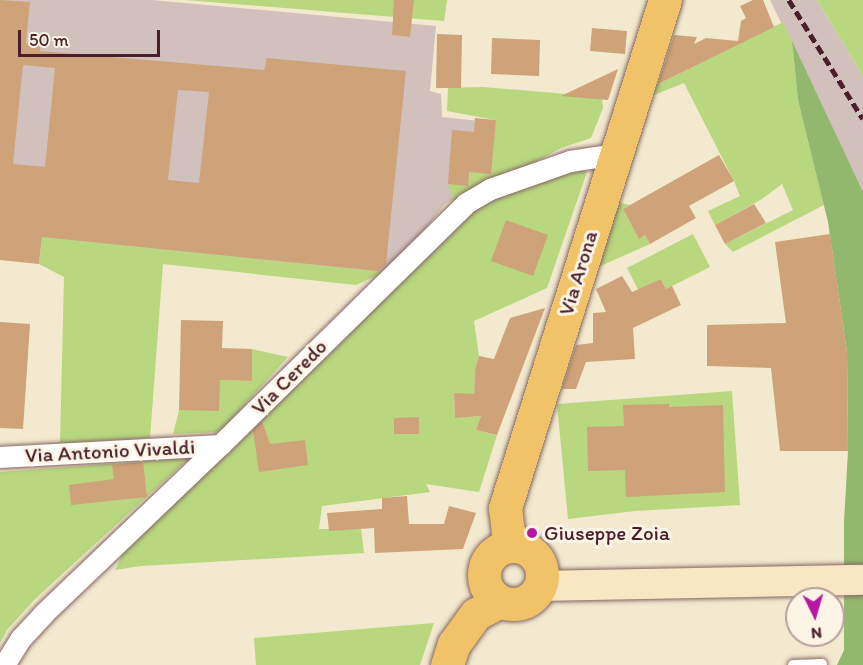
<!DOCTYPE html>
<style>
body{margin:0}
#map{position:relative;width:863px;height:665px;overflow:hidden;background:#f2e9ce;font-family:Itim,sans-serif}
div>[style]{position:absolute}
.industrial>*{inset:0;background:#d1c0bc}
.green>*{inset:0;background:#b8d77e}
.forest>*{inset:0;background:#92b86d}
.building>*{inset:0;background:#cfa379}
.roads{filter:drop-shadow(0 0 2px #856664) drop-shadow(0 0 2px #856664)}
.service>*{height:10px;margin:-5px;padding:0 5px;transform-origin:5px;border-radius:5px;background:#fff}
.minor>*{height:21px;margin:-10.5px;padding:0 10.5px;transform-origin:10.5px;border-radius:10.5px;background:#fff}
.secondary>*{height:30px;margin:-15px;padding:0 15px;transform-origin:15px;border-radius:15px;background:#f9e7c3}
.primary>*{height:33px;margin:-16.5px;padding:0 16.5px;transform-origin:16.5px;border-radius:16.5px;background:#f1c369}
.primary>.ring{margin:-16.5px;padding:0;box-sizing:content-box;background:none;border:33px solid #f1c369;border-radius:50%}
.rail>*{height:4.5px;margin-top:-2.25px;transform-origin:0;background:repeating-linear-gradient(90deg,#4a1f2b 0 9px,transparent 0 13.5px)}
.dots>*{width:16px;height:16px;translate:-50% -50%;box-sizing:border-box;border:3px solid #fcf5e5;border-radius:50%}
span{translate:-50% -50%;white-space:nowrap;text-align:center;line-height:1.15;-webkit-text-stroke:6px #fcf5e5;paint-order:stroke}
.street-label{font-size:21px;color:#4a1f2b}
.poi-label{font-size:21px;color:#4a1f2b}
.left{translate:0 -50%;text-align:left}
.north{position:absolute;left:785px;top:587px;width:60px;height:60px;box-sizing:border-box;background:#fcf5e5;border:2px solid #b59f9b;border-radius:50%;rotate:175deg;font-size:16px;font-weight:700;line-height:24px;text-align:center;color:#4a1f2b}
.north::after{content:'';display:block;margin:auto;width:21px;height:27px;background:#b5179e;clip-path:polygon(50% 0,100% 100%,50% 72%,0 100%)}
.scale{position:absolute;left:18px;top:30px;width:142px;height:27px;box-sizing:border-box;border:3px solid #4a1f2b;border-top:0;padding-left:8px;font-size:18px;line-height:21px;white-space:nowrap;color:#4a1f2b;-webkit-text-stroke:4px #fcf5e5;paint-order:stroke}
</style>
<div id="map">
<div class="industrial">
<div style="clip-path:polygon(0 0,152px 0,436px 26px,430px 91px,441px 94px,442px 117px,499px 123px,497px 174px,445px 204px,390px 273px,44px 240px,0 260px)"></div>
<div style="clip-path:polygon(770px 0,817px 0,863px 76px,863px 192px)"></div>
</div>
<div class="green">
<div style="clip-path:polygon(186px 0,447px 0,444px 21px)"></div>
<div style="clip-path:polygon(817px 0,863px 0,863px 76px,822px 8px)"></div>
<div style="clip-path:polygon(783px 22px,792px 41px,798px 100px,824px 205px,733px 252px,725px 244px,793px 210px,782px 184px,762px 199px,715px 225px,708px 211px,740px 196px,734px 181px,684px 83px,654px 95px,656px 85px)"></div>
<div style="clip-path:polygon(483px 87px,602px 97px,603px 108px,591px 138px,561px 148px,455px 205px,448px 184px,468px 186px,469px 172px,491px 174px,496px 120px,447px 111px,448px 88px)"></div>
<div style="clip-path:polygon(571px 168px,587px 172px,547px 288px,474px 321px,479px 356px,475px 369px,474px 394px,454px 394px,455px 418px,481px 416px,476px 430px,497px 435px,479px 492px,426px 484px,430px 492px,322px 506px,319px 529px,361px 529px,364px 553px,141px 566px,115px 570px,122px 555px,467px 214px,494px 198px)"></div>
<div style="clip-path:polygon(616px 202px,630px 205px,623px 209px,639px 238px,645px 235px,650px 244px,598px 267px)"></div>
<div style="clip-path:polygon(693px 234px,710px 267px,666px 289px,661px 279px,647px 286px,644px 301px,627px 268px)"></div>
<div style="clip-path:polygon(42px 237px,385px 272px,356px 285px,163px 264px,150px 438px,60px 444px,64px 277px,39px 264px)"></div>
<div style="clip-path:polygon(252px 349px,288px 357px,220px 432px,173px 434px,179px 410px,220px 380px,252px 381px)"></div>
<div style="clip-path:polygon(732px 391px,740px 505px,635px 511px,568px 519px,557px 404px)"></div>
<div style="clip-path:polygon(189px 458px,34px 600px,7px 630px,0 643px,0 472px)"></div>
<div style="clip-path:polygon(434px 623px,420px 665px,256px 665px,254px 638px)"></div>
</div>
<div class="forest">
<div style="clip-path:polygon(792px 41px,863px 192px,863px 665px,837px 665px,844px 650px,844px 522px,848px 451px,847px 352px,828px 222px,798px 100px)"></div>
</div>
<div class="building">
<div style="clip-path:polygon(evenodd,0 0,30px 2px,26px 43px,41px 43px,40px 51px,264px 70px,267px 58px,406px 71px,386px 264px,378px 271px,42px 237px,39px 264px,0 260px,0 0,23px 65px,55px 68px,45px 167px,13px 164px,23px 65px,0 0,178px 90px,209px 92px,199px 183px,168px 180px,178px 90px)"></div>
<div style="clip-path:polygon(394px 0,414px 0,410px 37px,392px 35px)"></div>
<div style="clip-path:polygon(753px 0,763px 0,774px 27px,658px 84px,674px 35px,697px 37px,694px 44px,706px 38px,738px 41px,741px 21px,746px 18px,740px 6px)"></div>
<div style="clip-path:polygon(592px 28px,627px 31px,625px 54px,590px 51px)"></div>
<div style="clip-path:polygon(437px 34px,462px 35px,461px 88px,436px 88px)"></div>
<div style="clip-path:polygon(492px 38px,540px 40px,539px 76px,491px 74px)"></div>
<div style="clip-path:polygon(618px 69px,608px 100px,561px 96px)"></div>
<div style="clip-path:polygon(475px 118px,496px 120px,491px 174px,469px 172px,468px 186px,448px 184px,452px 130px,474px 132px)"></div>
<div style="clip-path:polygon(719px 155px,734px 181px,689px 206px,696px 218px,650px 244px,645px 235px,639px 239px,623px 209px)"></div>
<div style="clip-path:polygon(754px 204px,766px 223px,725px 244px,715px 225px)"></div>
<div style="clip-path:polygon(506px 220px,548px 235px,533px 276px,491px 261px)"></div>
<div style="clip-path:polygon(830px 234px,847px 352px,848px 451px,780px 451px,771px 368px,707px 366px,707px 325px,786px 323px,775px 242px)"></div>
<div style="clip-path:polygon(622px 276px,632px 292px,661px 279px,666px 289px,672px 286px,681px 305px,633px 328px,635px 359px,586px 362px,576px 389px,562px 389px,576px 345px,593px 343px,593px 313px,606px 312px,596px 289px)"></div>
<div style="clip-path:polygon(545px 308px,497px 435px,476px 430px,481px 416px,455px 418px,454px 393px,474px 394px,475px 369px,479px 356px,494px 359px,510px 318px)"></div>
<div style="clip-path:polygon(181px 320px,223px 321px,222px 348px,252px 349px,252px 381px,220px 380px,219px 411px,179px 410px)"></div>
<div style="clip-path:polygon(0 322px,30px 324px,23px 429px,0 428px)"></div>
<div style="clip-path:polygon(669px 404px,669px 407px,723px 405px,725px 492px,626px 497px,625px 470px,588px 471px,587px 427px,624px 426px,623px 405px)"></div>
<div style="clip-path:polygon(419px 417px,419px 434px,394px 434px,394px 418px)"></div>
<div style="clip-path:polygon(262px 421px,270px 444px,305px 440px,308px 465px,259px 472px,253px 430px)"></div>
<div style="clip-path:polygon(143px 462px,147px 497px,71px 505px,69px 485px,114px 479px,112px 465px)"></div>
<div style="clip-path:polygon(407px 496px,409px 524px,444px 524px,449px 506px,476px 513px,463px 549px,375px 553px,374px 528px,329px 531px,327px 513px,382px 509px,382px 498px)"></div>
</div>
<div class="roads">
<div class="service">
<div style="left:793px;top:665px;width:29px;rotate:-2deg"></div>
</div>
<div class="minor">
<div style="left:0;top:457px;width:220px;rotate:-3.1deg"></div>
<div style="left:4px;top:665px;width:32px;rotate:-58deg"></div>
<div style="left:21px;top:638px;width:33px;rotate:-47deg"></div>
<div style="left:43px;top:614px;width:245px;rotate:-43.7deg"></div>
<div style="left:220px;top:445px;width:345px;rotate:-44.5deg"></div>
<div style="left:466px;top:203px;width:28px;rotate:-30deg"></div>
<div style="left:490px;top:189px;width:85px;rotate:-19.3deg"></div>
<div style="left:570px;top:161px;width:46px;rotate:-8.8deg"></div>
</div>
<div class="secondary">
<div style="left:540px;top:586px;width:323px;rotate:-1.1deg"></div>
</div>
<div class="primary">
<div class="ring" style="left:484px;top:546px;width:25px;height:25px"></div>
<div style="left:517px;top:546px;width:17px;rotate:-123deg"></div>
<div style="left:508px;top:532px;width:24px;rotate:-97deg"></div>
<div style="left:505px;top:508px;width:533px;rotate:-72.52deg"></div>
<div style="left:447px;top:665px;width:22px;rotate:-72deg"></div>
<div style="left:454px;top:644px;width:37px;rotate:-54deg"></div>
<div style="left:476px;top:614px;width:26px;rotate:-28deg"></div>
</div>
</div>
<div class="rail">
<div style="left:789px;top:0;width:140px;rotate:58.1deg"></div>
</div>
<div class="dots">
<div style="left:532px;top:533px;background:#b5179e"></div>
</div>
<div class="street-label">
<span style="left:578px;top:273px;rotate:-73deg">Via Arona</span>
<span style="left:289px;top:377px;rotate:-45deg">Via Ceredo</span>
<span style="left:110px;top:451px;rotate:-3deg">Via Antonio Vivaldi</span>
</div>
<div class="poi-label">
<span class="left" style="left:544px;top:533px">Giuseppe Zoia</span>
</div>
<div class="north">N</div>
<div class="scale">50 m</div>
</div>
